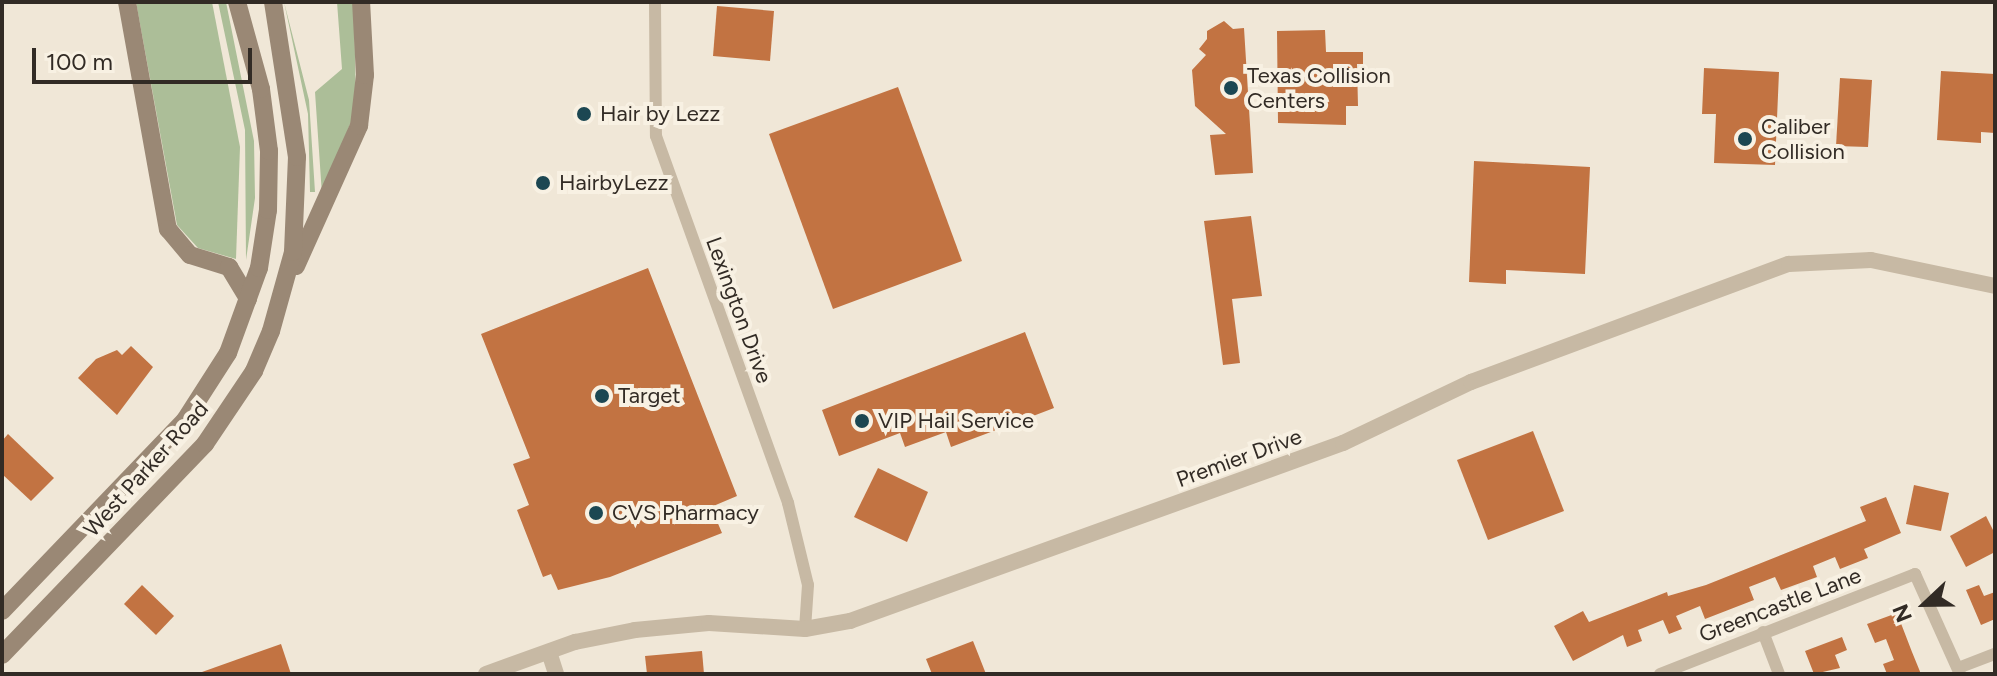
<!DOCTYPE html>
<style>
body{margin:0}
#map{position:relative;width:1997px;height:676px;overflow:hidden;background:#f0e7d7;font-family:Figtree,sans-serif}
div>[style]{position:absolute}
.green>*{inset:0;background:#acbe98}
.building>*{inset:0;background:#c27342}
.minor>*{height:12px;margin:-6px;padding:0 6px;transform-origin:6px;border-radius:6px;background:#c7b9a4}
.tertiary>*{height:16px;margin:-8px;padding:0 8px;transform-origin:8px;border-radius:8px;background:#c7b9a4}
.secondary>*{height:18px;margin:-9px;padding:0 9px;transform-origin:9px;border-radius:9px;background:#9a8875}
.dots>*{width:22px;height:22px;translate:-50% -50%;box-sizing:border-box;border:4px solid #f8f1e3;border-radius:50%}
span{translate:-50% -50%;white-space:nowrap;text-align:center;line-height:1.15;-webkit-text-stroke:8px #f8f1e3;paint-order:stroke}
.poi-label{font-size:22px;color:#322b25}
.left{translate:0 -50%;text-align:left}
.street-label{font-size:22px;color:#322b25}
.frame{position:absolute;inset:0;border:4px solid #322b25;pointer-events:none}
.north{position:absolute;left:1885px;top:564px;width:80px;height:80px;-webkit-text-stroke:6px #f8f1e3;paint-order:stroke;rotate:248deg;font-size:22px;font-weight:700;line-height:32px;text-align:center;color:#322b25}
.north::after{content:'';display:block;margin:auto;width:28px;height:36px;background:#322b25;clip-path:polygon(50% 0,100% 100%,50% 72%,0 100%)}
.scale{position:absolute;left:32px;top:48px;width:220px;height:36px;box-sizing:border-box;border:4px solid #322b25;border-top:0;padding-left:10px;font-size:24px;line-height:28px;white-space:nowrap;color:#322b25;-webkit-text-stroke:6px #f8f1e3;paint-order:stroke}
</style>
<div id="map">
<div class="green">
<div style="clip-path:polygon(136px 2px,212px 2px,240px 147px,236px 259px,198px 248px,177px 225px)"></div>
<div style="clip-path:polygon(218px 2px,226px 2px,254px 141px,255px 198px,246px 260px,245px 130px)"></div>
<div style="clip-path:polygon(284px 2px,309px 100px,315px 192px,310px 192px,308px 114px)"></div>
<div style="clip-path:polygon(337px 2px,354px 2px,356px 109px,322px 195px,315px 92px,342px 69px)"></div>
</div>
<div class="building">
<div style="clip-path:polygon(717px 6px,774px 11px,770px 61px,713px 56px)"></div>
<div style="clip-path:polygon(1224px 21px,1233px 29px,1244px 28px,1253px 173px,1215px 175px,1210px 135px,1226px 134px,1195px 106px,1192px 70px,1206px 55px,1199px 49px,1207px 39px,1207px 31px)"></div>
<div style="clip-path:polygon(1325px 30px,1326px 52px,1363px 52px,1363px 64px,1357px 64px,1358px 106px,1346px 106px,1346px 125px,1278px 123px,1277px 31px)"></div>
<div style="clip-path:polygon(1704px 68px,1779px 72px,1775px 165px,1714px 163px,1716px 114px,1702px 114px)"></div>
<div style="clip-path:polygon(1941px 71px,1995px 74px,1995px 133px,1981px 132px,1981px 143px,1937px 140px)"></div>
<div style="clip-path:polygon(1840px 78px,1872px 80px,1868px 147px,1836px 146px)"></div>
<div style="clip-path:polygon(898px 87px,962px 261px,833px 309px,769px 134px)"></div>
<div style="clip-path:polygon(1474px 161px,1590px 167px,1585px 274px,1506px 270px,1506px 284px,1469px 282px)"></div>
<div style="clip-path:polygon(1251px 216px,1262px 296px,1232px 299px,1240px 363px,1223px 365px,1204px 221px)"></div>
<div style="clip-path:polygon(648px 268px,737px 496px,711px 507px,722px 533px,610px 577px,558px 590px,551px 574px,543px 577px,517px 510px,529px 505px,513px 464px,530px 458px,481px 334px)"></div>
<div style="clip-path:polygon(1025px 332px,1054px 408px,951px 447px,946px 432px,905px 447px,900px 433px,839px 456px,822px 410px)"></div>
<div style="clip-path:polygon(131px 346px,153px 367px,117px 415px,78px 378px,96px 359px,117px 350px,122px 355px)"></div>
<div style="clip-path:polygon(1533px 431px,1564px 511px,1488px 540px,1457px 460px)"></div>
<div style="clip-path:polygon(8px 434px,54px 478px,31px 501px,2px 474px,2px 441px)"></div>
<div style="clip-path:polygon(878px 468px,928px 492px,907px 542px,854px 517px)"></div>
<div style="clip-path:polygon(1914px 485px,1949px 493px,1941px 531px,1906px 524px)"></div>
<div style="clip-path:polygon(1886px 497px,1901px 533px,1864px 549px,1868px 558px,1840px 569px,1835px 557px,1813px 566px,1817px 577px,1781px 590px,1775px 577px,1749px 587px,1754px 600px,1705px 619px,1700px 606px,1676px 616px,1682px 629px,1669px 634px,1663px 620px,1638px 630px,1642px 641px,1627px 647px,1623px 635px,1573px 661px,1554px 626px,1583px 611px,1589px 622px,1667px 592px,1668px 596px,1706px 585px,1866px 521px,1860px 507px)"></div>
<div style="clip-path:polygon(1986px 516px,1995px 534px,1995px 552px,1966px 567px,1950px 536px)"></div>
<div style="clip-path:polygon(142px 585px,174px 616px,156px 635px,124px 604px)"></div>
<div style="clip-path:polygon(1979px 585px,1984px 596px,1995px 592px,1995px 619px,1981px 625px,1966px 590px)"></div>
<div style="clip-path:polygon(1897px 613px,1912px 652px,1921px 674px,1887px 674px,1883px 664px,1894px 660px,1886px 639px,1875px 643px,1867px 624px)"></div>
<div style="clip-path:polygon(1842px 637px,1847px 650px,1835px 655px,1840px 668px,1814px 674px,1805px 651px)"></div>
<div style="clip-path:polygon(973px 641px,986px 674px,932px 674px,926px 659px)"></div>
<div style="clip-path:polygon(281px 644px,291px 674px,202px 674px,202px 672px)"></div>
<div style="clip-path:polygon(702px 651px,704px 674px,647px 674px,645px 656px)"></div>
</div>
<div class="minor">
<div style="left:655px;top:2px;width:134px;rotate:89.6deg"></div>
<div style="left:656px;top:136px;width:390px;rotate:70.2deg"></div>
<div style="left:788px;top:503px;width:84px;rotate:76.3deg"></div>
<div style="left:808px;top:585px;width:44px;rotate:93.9deg"></div>
<div style="left:1763px;top:632px;width:45px;rotate:69.1deg"></div>
<div style="left:1958px;top:668px;width:40px;rotate:-21deg"></div>
<div style="left:1660px;top:674px;width:274px;rotate:-21.4deg"></div>
<div style="left:1915px;top:574px;width:110px;rotate:65.8deg"></div>
</div>
<div class="tertiary">
<div style="left:549px;top:652px;width:23px;rotate:72deg"></div>
<div style="left:486px;top:674px;width:95px;rotate:-19.8deg"></div>
<div style="left:575px;top:642px;width:61px;rotate:-11.3deg"></div>
<div style="left:635px;top:630px;width:74px;rotate:-5.4deg"></div>
<div style="left:709px;top:623px;width:96px;rotate:3.6deg"></div>
<div style="left:805px;top:629px;width:46px;rotate:-10.1deg"></div>
<div style="left:850px;top:621px;width:524px;rotate:-19.85deg"></div>
<div style="left:1343px;top:443px;width:142px;rotate:-25.5deg"></div>
<div style="left:1471px;top:382px;width:339px;rotate:-20.4deg"></div>
<div style="left:1789px;top:264px;width:82px;rotate:-2.8deg"></div>
<div style="left:1871px;top:260px;width:127px;rotate:11.8deg"></div>
</div>
<div class="secondary">
<div style="left:127px;top:2px;width:231px;rotate:79.8deg"></div>
<div style="left:168px;top:229px;width:34px;rotate:50deg"></div>
<div style="left:190px;top:255px;width:41px;rotate:17.1deg"></div>
<div style="left:229px;top:267px;width:37px;rotate:59deg"></div>
<div style="left:296px;top:266px;width:154px;rotate:-65.8deg"></div>
<div style="left:359px;top:126px;width:51px;rotate:-83.3deg"></div>
<div style="left:365px;top:75px;width:73px;rotate:-93.1deg"></div>
<div style="left:2px;top:611px;width:265px;rotate:-46.2deg"></div>
<div style="left:185px;top:420px;width:80px;rotate:-57.3deg"></div>
<div style="left:228px;top:353px;width:90px;rotate:-70deg"></div>
<div style="left:259px;top:268px;width:59px;rotate:-81.2deg"></div>
<div style="left:268px;top:210px;width:59px;rotate:-89deg"></div>
<div style="left:269px;top:151px;width:63px;rotate:-97.4deg"></div>
<div style="left:261px;top:89px;width:90px;rotate:-105.4deg"></div>
<div style="left:2px;top:655px;width:293px;rotate:-46.1deg"></div>
<div style="left:205px;top:444px;width:88px;rotate:-56.1deg"></div>
<div style="left:254px;top:371px;width:43px;rotate:-67deg"></div>
<div style="left:271px;top:331px;width:82px;rotate:-74.4deg"></div>
<div style="left:293px;top:252px;width:95px;rotate:-87.6deg"></div>
<div style="left:297px;top:157px;width:157px;rotate:-98.8deg"></div>
</div>
<div class="dots">
<div style="left:1231px;top:88px;background:#1c4752"></div>
<div style="left:584px;top:114px;background:#1c4752"></div>
<div style="left:1745px;top:139px;background:#1c4752"></div>
<div style="left:543px;top:183px;background:#1c4752"></div>
<div style="left:602px;top:396px;background:#1c4752"></div>
<div style="left:862px;top:421px;background:#1c4752"></div>
<div style="left:596px;top:513px;background:#1c4752"></div>
</div>
<div class="poi-label">
<span class="left" style="left:1247px;top:88px">Texas Collision<br>Centers</span>
<span class="left" style="left:600px;top:114px">Hair by Lezz</span>
<span class="left" style="left:1761px;top:139px">Caliber<br>Collision</span>
<span class="left" style="left:559px;top:183px">HairbyLezz</span>
<span class="left" style="left:618px;top:396px">Target</span>
<span class="left" style="left:878px;top:421px">VIP Hail Service</span>
<span class="left" style="left:612px;top:513px">CVS Pharmacy</span>
</div>
<div class="street-label">
<span style="left:739px;top:310px;rotate:70deg">Lexington Drive</span>
<span style="left:1239px;top:458px;rotate:-20deg">Premier Drive</span>
<span style="left:146px;top:469px;rotate:-48deg">West Parker Road</span>
<span style="left:1780px;top:605px;rotate:-21deg">Greencastle Lane</span>
</div>
<div class="frame"></div>
<div class="north">N</div>
<div class="scale">100 m</div>
</div>
